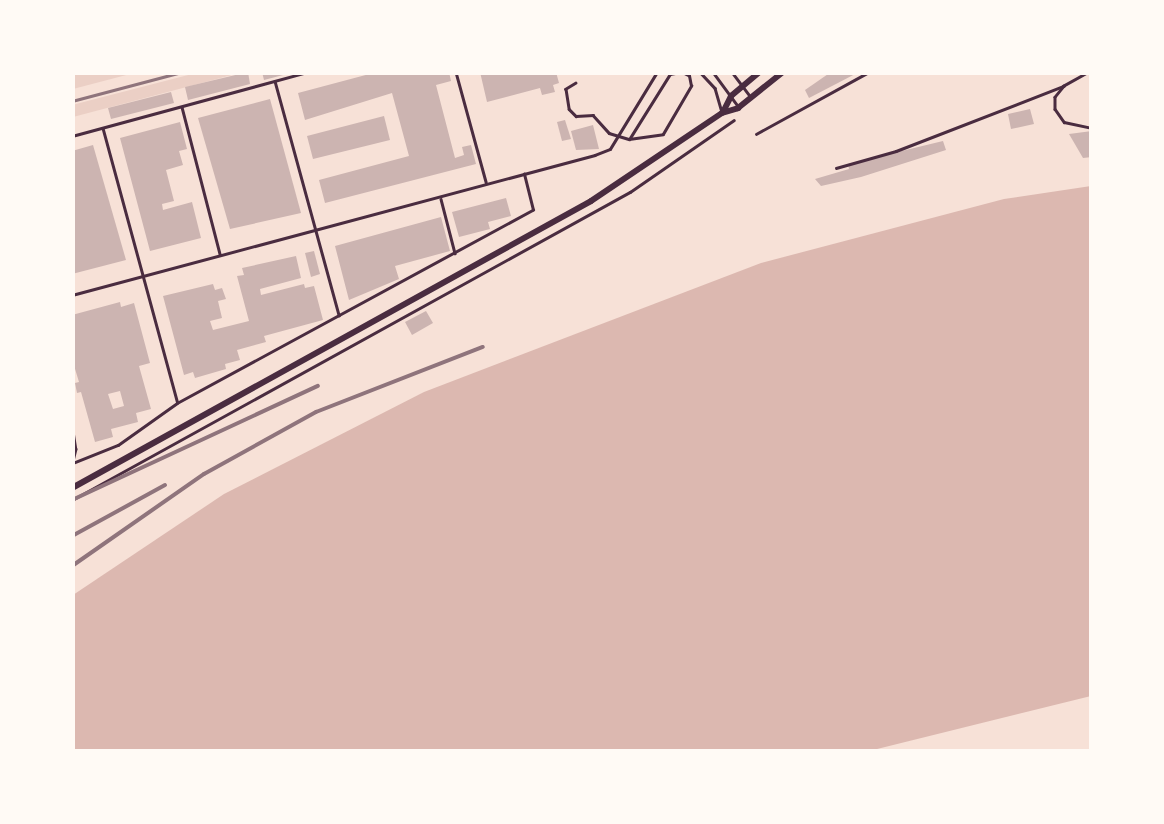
<!DOCTYPE html>
<style>
body{margin:0}
#map{position:relative;width:1164px;height:824px;overflow:hidden;background:#f7e1d7;font-family:Jost,sans-serif}
div>[style]{position:absolute}
.green>*{inset:0;background:#ebcfc5}
.water>*{inset:0;background:#dcb8b0}
.building>*{inset:0;background:#ccb4b1}
.path>*{height:2.5px;margin:-1.25px;padding:0 1.25px;transform-origin:1.25px;border-radius:1.25px;background:#4a2c40}
.service>*{height:2.5px;margin:-1.25px;padding:0 1.25px;transform-origin:1.25px;border-radius:1.25px;background:#4a2c40}
.secondary>*{height:6px;margin:-3px;padding:0 3px;transform-origin:3px;border-radius:3px;background:#4a2c40}
.tram>*{height:2.5px;margin:-1.25px;padding:0 1.25px;transform-origin:1.25px;border-radius:1.25px;background:#8f747c}
.rail>*{height:4px;margin:-2px;padding:0 2px;transform-origin:2px;border-radius:2px;background:#8f747c}
span{translate:-50% -50%;white-space:nowrap;text-align:center;line-height:1.15;-webkit-text-stroke:10px #fffaf5;paint-order:stroke}
.frame{position:absolute;inset:0;border:75px solid #fffaf5;pointer-events:none}
</style>
<div id="map">
<div class="green">
<div style="clip-path:polygon(84px 72px,134px 72px,134px 73px,73px 89px,73px 75px)"></div>
<div style="clip-path:polygon(196px 73px,232px 75px,73px 117px,72px 105px)"></div>
</div>
<div class="water">
<div style="clip-path:polygon(1091px 186px,1091px 696px,869px 751px,73px 751px,73px 595px,224px 494px,424px 392px,761px 263px,1004px 199px)"></div>
</div>
<div class="building">
<div style="clip-path:polygon(248px 72px,250px 84px,188px 100px,185px 87px)"></div>
<div style="clip-path:polygon(262px 72px,287px 72px,287px 74px,264px 80px)"></div>
<div style="clip-path:polygon(377px 72px,449px 72px,451px 81px,436px 85px,455px 158px,464px 155px,462px 147px,471px 145px,476px 164px,325px 203px,319px 180px,409px 156px,392px 93px,305px 120px,298px 93px)"></div>
<div style="clip-path:polygon(480px 72px,556px 72px,559px 83px,553px 85px,555px 92px,542px 95px,540px 88px,487px 102px)"></div>
<div style="clip-path:polygon(831px 72px,859px 72px,809px 98px,805px 90px)"></div>
<div style="clip-path:polygon(171px 92px,174px 103px,111px 119px,108px 108px)"></div>
<div style="clip-path:polygon(270px 99px,301px 213px,230px 229px,198px 118px)"></div>
<div style="clip-path:polygon(1030px 109px,1034px 124px,1011px 129px,1008px 114px)"></div>
<div style="clip-path:polygon(384px 116px,390px 140px,313px 159px,307px 136px)"></div>
<div style="clip-path:polygon(565px 120px,571px 139px,562px 141px,557px 122px)"></div>
<div style="clip-path:polygon(180px 122px,187px 149px,179px 151px,183px 165px,166px 170px,174px 201px,162px 204px,163px 210px,192px 202px,201px 238px,150px 251px,120px 138px)"></div>
<div style="clip-path:polygon(593px 125px,599px 149px,576px 150px,571px 131px)"></div>
<div style="clip-path:polygon(1092px 131px,1092px 157px,1083px 158px,1069px 134px)"></div>
<div style="clip-path:polygon(943px 141px,946px 150px,861px 177px,821px 186px,815px 179px,849px 169px,848px 164px)"></div>
<div style="clip-path:polygon(93px 145px,126px 260px,72px 274px,72px 151px)"></div>
<div style="clip-path:polygon(506px 198px,511px 216px,488px 222px,490px 229px,459px 237px,452px 212px)"></div>
<div style="clip-path:polygon(441px 217px,450px 251px,395px 266px,399px 279px,349px 300px,335px 246px)"></div>
<div style="clip-path:polygon(314px 251px,320px 274px,311px 277px,305px 253px)"></div>
<div style="clip-path:polygon(296px 256px,301px 278px,260px 289px,261px 295px,304px 284px,305px 288px,314px 286px,323px 320px,264px 336px,266px 342px,237px 350px,240px 360px,225px 364px,226px 369px,195px 378px,193px 372px,184px 375px,163px 296px,213px 284px,215px 290px,222px 288px,226px 299px,218px 301px,222px 318px,210px 321px,213px 330px,249px 321px,237px 276px,244px 275px,242px 268px)"></div>
<div style="clip-path:polygon(evenodd,120px 302px,121px 307px,134px 303px,150px 363px,139px 366px,151px 409px,136px 413px,138px 422px,111px 429px,113px 437px,95px 442px,81px 392px,77px 393px,75px 383px,79px 382px,72px 359px,72px 315px,120px 302px,120px 391px,124px 406px,113px 409px,108px 394px,120px 391px)"></div>
<div style="clip-path:polygon(426px 311px,433px 323px,412px 335px,405px 322px)"></div>
</div>
<div class="path">
<div style="left:72px;top:500px;width:637px;rotate:-28.9deg"></div>
<div style="left:630px;top:192px;width:126px;rotate:-34.7deg"></div>
</div>
<div class="service">
<div style="left:456px;top:72px;width:114px;rotate:74.7deg"></div>
<div style="left:700px;top:72px;width:22px;rotate:47deg"></div>
<div style="left:715px;top:88px;width:22px;rotate:74deg"></div>
<div style="left:713px;top:72px;width:42px;rotate:53.7deg"></div>
<div style="left:732px;top:72px;width:31px;rotate:53deg"></div>
<div style="left:1089px;top:72px;width:29px;rotate:151deg"></div>
<div style="left:1064px;top:86px;width:14px;rotate:129deg"></div>
<div style="left:1055px;top:97px;width:12px;rotate:90deg"></div>
<div style="left:1055px;top:109px;width:16px;rotate:55deg"></div>
<div style="left:1064px;top:122px;width:29px;rotate:12deg"></div>
<div style="left:275px;top:81px;width:243px;rotate:74.7deg"></div>
<div style="left:576px;top:83px;width:12px;rotate:149deg"></div>
<div style="left:566px;top:89px;width:20px;rotate:81deg"></div>
<div style="left:569px;top:109px;width:10px;rotate:45deg"></div>
<div style="left:576px;top:116px;width:17px;rotate:-3deg"></div>
<div style="left:593px;top:115px;width:24px;rotate:48deg"></div>
<div style="left:609px;top:133px;width:21px;rotate:17deg"></div>
<div style="left:629px;top:139px;width:34px;rotate:-8deg"></div>
<div style="left:663px;top:134px;width:56px;rotate:-59.7deg"></div>
<div style="left:691px;top:86px;width:10px;rotate:-101deg"></div>
<div style="left:689px;top:76px;width:9px;rotate:-153deg"></div>
<div style="left:182px;top:107px;width:152px;rotate:75.5deg"></div>
<div style="left:103px;top:128px;width:283px;rotate:74.8deg"></div>
<div style="left:756px;top:134px;width:129px;rotate:-28.8deg"></div>
<div style="left:72px;top:136px;width:244px;rotate:-15.2deg"></div>
<div style="left:630px;top:138px;width:75px;rotate:-58deg"></div>
<div style="left:670px;top:74px;width:10px;rotate:-11deg"></div>
<div style="left:836px;top:168px;width:62px;rotate:-15.8deg"></div>
<div style="left:896px;top:151px;width:180px;rotate:-21.2deg"></div>
<div style="left:441px;top:199px;width:56px;rotate:75.5deg"></div>
<div style="left:72px;top:295px;width:541px;rotate:-14.99deg"></div>
<div style="left:595px;top:155px;width:16px;rotate:-22deg"></div>
<div style="left:610px;top:149px;width:90px;rotate:-58.6deg"></div>
<div style="left:72px;top:425px;width:24px;rotate:81deg"></div>
<div style="left:76px;top:449px;width:16px;rotate:104deg"></div>
<div style="left:73px;top:463px;width:48px;rotate:-21.8deg"></div>
<div style="left:118px;top:445px;width:72px;rotate:-35.4deg"></div>
<div style="left:177px;top:403px;width:405px;rotate:-28.5deg"></div>
<div style="left:533px;top:210px;width:37px;rotate:-104deg"></div>
</div>
<div class="secondary">
<div style="left:723px;top:112px;width:18px;rotate:-63deg"></div>
<div style="left:731px;top:96px;width:38px;rotate:-40deg"></div>
<div style="left:72px;top:488px;width:593px;rotate:-28.94deg"></div>
<div style="left:591px;top:201px;width:158px;rotate:-33.9deg"></div>
<div style="left:722px;top:113px;width:17px;rotate:-17deg"></div>
<div style="left:738px;top:108px;width:58px;rotate:-38.7deg"></div>
</div>
<div class="tram">
<div style="left:72px;top:101px;width:114px;rotate:-14.8deg"></div>
</div>
<div class="rail">
<div style="left:72px;top:500px;width:271px;rotate:-24.9deg"></div>
<div style="left:72px;top:536px;width:106px;rotate:-28.7deg"></div>
<div style="left:72px;top:566px;width:161px;rotate:-34.9deg"></div>
<div style="left:204px;top:474px;width:128px;rotate:-29deg"></div>
<div style="left:316px;top:412px;width:179px;rotate:-21.3deg"></div>
</div>
<div class="frame"></div>
</div>
